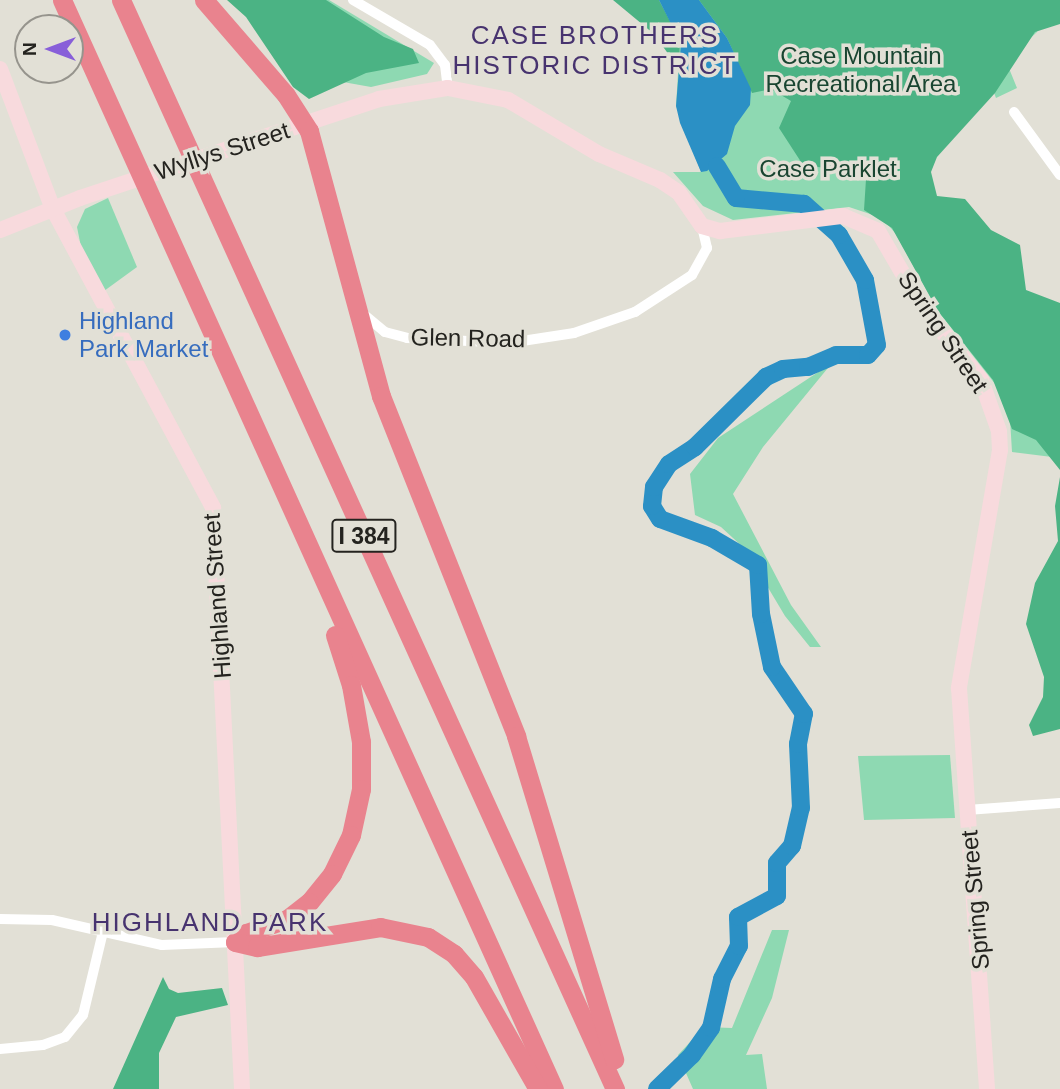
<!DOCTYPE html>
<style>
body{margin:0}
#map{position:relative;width:1060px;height:1089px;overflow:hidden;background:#e2e0d6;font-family:Arial,sans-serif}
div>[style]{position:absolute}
.green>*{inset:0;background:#8ed9b2}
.forest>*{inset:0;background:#4bb384}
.water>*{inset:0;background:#2b90c5}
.river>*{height:18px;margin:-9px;padding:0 9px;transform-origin:9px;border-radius:9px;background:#2b90c5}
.street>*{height:10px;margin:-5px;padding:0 5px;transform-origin:5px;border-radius:5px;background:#fff}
.secondary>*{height:16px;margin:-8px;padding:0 8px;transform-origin:8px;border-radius:8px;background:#f8dadd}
.highway>*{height:19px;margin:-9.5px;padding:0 9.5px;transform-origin:9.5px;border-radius:9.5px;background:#e9838e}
.dots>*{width:19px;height:19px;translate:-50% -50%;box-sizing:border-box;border:4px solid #e2e0d6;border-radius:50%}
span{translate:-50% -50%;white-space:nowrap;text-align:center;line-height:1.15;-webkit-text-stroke:7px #e2e0d6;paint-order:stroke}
.shield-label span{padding:2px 5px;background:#e2e0d6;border:2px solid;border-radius:5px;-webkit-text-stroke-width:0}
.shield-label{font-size:23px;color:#24231f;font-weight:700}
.park-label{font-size:24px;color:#194531}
.street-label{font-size:24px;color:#24231f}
.shop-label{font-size:24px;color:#366cbe}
.left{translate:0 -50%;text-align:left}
.neighbourhood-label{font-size:26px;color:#47336f;letter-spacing:2px}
.north{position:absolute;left:14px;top:14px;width:70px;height:70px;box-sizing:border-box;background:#e2e0d6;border:2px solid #96948d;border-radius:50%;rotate:270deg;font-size:19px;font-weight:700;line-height:28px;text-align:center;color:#24231f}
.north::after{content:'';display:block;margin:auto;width:24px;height:32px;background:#885fd9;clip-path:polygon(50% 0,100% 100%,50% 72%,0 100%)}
</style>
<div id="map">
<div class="green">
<div style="clip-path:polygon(272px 0,329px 0,434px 63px,427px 74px,371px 87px,343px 82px)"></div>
<div style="clip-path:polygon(659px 0,1048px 0,1037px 32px,1006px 61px,1017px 88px,996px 98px,990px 82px,885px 137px,1060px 350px,1060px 458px,1012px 452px,1010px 419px,999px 389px,938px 311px,896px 234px,882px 218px,849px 207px,733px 220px,703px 206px,673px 172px,701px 172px,676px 106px,680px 40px)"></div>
<div style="clip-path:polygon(108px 198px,137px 267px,104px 291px,81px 247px,77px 227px,85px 209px)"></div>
<div style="clip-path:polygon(832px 363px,763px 447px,733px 494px,791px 605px,821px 647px,810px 647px,785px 616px,745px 549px,721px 527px,695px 515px,690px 474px,718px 438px)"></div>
<div style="clip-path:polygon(950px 755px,955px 818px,864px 820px,858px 756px)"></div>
<div style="clip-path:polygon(772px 930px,789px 930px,772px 998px,746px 1055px,762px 1054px,767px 1089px,693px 1089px,678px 1055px,704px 1027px,732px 1028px)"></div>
</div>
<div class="forest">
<div style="clip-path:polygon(227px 0,326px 0,384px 37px,413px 49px,419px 63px,366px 73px,309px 99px,293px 87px,246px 17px)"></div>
<div style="clip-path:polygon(613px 0,659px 0,680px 40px,679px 69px,654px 34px)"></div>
<div style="clip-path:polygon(699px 0,1060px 0,1060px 24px,1035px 32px,995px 93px,937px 157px,931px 172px,937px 196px,965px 199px,991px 230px,1020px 245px,1026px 290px,1060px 303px,1060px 470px,1036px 440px,1012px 429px,993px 380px,938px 311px,892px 228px,864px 210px,866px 179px,848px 171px,803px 165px,779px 128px,791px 101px,771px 89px,752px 93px,727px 38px)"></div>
<div style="clip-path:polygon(1060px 477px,1060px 729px,1033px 736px,1029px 725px,1043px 697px,1044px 677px,1026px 624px,1035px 583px,1058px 541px,1055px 506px)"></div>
<div style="clip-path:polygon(163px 977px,169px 989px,178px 993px,222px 988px,228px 1005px,176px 1017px,159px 1053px,159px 1089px,113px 1089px)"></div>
</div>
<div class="water">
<div style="clip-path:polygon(659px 0,699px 0,727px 38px,751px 89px,750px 105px,735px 126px,727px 154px,707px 171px,701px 172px,680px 123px,676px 106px,681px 44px)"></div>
</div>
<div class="river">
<div style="left:657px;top:1089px;width:49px;rotate:-44.2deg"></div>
<div style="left:692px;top:1055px;width:33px;rotate:-55deg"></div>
<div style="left:711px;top:1028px;width:50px;rotate:-77.3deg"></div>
<div style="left:722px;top:979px;width:37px;rotate:-63deg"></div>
<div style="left:739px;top:946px;width:29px;rotate:-92deg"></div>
<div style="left:738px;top:917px;width:44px;rotate:-28.3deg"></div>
<div style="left:777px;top:896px;width:33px;rotate:-90deg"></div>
<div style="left:777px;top:863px;width:23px;rotate:-49deg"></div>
<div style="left:792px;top:846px;width:39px;rotate:-77deg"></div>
<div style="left:801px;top:808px;width:64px;rotate:-92.7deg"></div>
<div style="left:798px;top:744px;width:31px;rotate:-79deg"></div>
<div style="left:804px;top:714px;width:57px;rotate:-124.2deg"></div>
<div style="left:772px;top:667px;width:54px;rotate:-101.7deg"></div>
<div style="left:761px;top:614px;width:49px;rotate:-93.5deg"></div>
<div style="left:758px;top:565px;width:53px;rotate:-149.6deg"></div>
<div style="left:712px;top:538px;width:55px;rotate:-159.9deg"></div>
<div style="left:660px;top:519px;width:15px;rotate:-122deg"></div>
<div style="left:652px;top:506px;width:19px;rotate:-84deg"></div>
<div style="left:654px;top:487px;width:27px;rotate:-57deg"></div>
<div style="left:669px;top:464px;width:31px;rotate:-33deg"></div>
<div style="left:695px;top:447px;width:100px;rotate:-44.6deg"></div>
<div style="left:766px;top:377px;width:19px;rotate:-25deg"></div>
<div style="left:783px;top:369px;width:25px;rotate:-5deg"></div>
<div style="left:808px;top:367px;width:30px;rotate:-23deg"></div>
<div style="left:836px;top:355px;width:32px"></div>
<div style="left:868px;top:355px;width:13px;rotate:-48deg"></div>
<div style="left:877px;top:345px;width:66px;rotate:-100.5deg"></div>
<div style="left:865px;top:280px;width:52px;rotate:-120deg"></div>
<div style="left:839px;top:235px;width:47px;rotate:-138.5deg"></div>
<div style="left:804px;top:204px;width:68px;rotate:-175deg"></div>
<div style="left:736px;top:198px;width:37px;rotate:-121deg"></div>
</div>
<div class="street">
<div style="left:353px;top:0;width:89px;rotate:30.3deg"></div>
<div style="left:430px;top:45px;width:25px;rotate:53deg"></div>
<div style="left:445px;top:65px;width:23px;rotate:83deg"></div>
<div style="left:1014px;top:112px;width:78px;rotate:53.9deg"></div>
<div style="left:361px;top:312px;width:31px;rotate:40deg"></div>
<div style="left:385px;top:332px;width:23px;rotate:15deg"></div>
<div style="left:407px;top:338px;width:102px;rotate:2.8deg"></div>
<div style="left:509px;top:343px;width:66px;rotate:-8.7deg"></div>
<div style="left:574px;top:333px;width:65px;rotate:-19deg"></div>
<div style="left:635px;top:312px;width:68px;rotate:-33deg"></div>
<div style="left:692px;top:275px;width:31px;rotate:-61deg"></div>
<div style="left:707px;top:248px;width:23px;rotate:-103deg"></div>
<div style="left:967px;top:810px;width:93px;rotate:-4.3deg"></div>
<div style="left:0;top:919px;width:52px;rotate:1.1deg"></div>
<div style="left:52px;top:920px;width:113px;rotate:12.8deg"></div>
<div style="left:162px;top:945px;width:73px;rotate:-2.4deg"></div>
<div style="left:0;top:1049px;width:43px;rotate:-5.3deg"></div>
<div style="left:43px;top:1045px;width:23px;rotate:-20deg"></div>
<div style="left:65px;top:1037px;width:28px;rotate:-51deg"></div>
<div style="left:83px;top:1015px;width:85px;rotate:-76.5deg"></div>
</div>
<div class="secondary">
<div style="left:0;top:69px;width:150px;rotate:69.3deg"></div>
<div style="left:53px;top:209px;width:339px;rotate:61.8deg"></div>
<div style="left:213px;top:508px;width:582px;rotate:87.14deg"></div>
<div style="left:0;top:230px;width:86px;rotate:-21.8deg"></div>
<div style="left:80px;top:198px;width:315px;rotate:-18.3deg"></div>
<div style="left:379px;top:99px;width:70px;rotate:-9.1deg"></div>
<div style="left:448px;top:88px;width:61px;rotate:11.3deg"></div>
<div style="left:508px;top:100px;width:106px;rotate:30.7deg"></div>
<div style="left:599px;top:154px;width:66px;rotate:23.1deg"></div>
<div style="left:660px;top:180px;width:23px;rotate:34deg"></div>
<div style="left:679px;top:193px;width:40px;rotate:55.1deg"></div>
<div style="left:702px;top:226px;width:19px;rotate:16deg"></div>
<div style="left:720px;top:231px;width:124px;rotate:-7deg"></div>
<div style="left:843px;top:216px;width:38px;rotate:23deg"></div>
<div style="left:878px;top:231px;width:86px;rotate:59.8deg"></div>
<div style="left:921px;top:305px;width:96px;rotate:51.3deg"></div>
<div style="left:981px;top:380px;width:54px;rotate:70.6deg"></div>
<div style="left:999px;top:431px;width:19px;rotate:87deg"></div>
<div style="left:1000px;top:450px;width:242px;rotate:99.8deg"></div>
<div style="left:959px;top:688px;width:402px;rotate:86deg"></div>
</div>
<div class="highway">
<div style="left:62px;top:0;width:1195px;rotate:65.69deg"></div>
<div style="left:121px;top:0;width:1196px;rotate:65.6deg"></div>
<div style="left:204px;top:0;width:125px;rotate:49.2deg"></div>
<div style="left:286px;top:95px;width:43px;rotate:57.4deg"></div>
<div style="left:309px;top:131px;width:275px;rotate:74.8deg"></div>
<div style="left:381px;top:396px;width:366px;rotate:68.3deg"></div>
<div style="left:516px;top:736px;width:338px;rotate:73.1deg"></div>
<div style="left:335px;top:635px;width:52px;rotate:72.3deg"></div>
<div style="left:351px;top:685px;width:58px;rotate:80deg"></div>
<div style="left:361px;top:742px;width:47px;rotate:90deg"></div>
<div style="left:361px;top:789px;width:47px;rotate:102.3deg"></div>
<div style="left:351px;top:835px;width:43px;rotate:116deg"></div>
<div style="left:332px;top:874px;width:36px;rotate:129deg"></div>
<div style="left:309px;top:902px;width:28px;rotate:142deg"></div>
<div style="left:287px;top:919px;width:43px;rotate:161.1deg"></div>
<div style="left:246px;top:933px;width:14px;rotate:141deg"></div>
<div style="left:235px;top:942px;width:23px;rotate:13deg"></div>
<div style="left:257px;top:947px;width:125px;rotate:-9.2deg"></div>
<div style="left:380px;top:927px;width:49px;rotate:11.8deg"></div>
<div style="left:428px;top:937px;width:31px;rotate:33deg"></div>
<div style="left:454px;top:954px;width:30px;rotate:49deg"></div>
<div style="left:474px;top:977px;width:129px;rotate:60.3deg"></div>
</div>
<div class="dots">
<div style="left:65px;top:335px;background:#3f7fe0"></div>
</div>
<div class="shield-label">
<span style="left:364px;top:536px">I 384</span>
</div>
<div class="park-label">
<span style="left:861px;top:70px">Case Mountain<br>Recreational Area</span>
<span style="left:828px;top:169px">Case Parklet</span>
</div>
<div class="street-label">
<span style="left:222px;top:151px;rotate:-18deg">Wyllys Street</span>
<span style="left:943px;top:332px;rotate:56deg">Spring Street</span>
<span style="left:468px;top:338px;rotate:1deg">Glen Road</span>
<span style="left:217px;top:596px;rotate:-94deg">Highland Street</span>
<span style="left:975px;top:900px;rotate:-95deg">Spring Street</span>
</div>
<div class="shop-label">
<span class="left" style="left:79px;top:335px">Highland<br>Park Market</span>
</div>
<div class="neighbourhood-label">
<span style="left:595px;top:51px">CASE BROTHERS<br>HISTORIC DISTRICT</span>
<span style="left:210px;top:923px">HIGHLAND PARK</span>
</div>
<div class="north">N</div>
</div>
